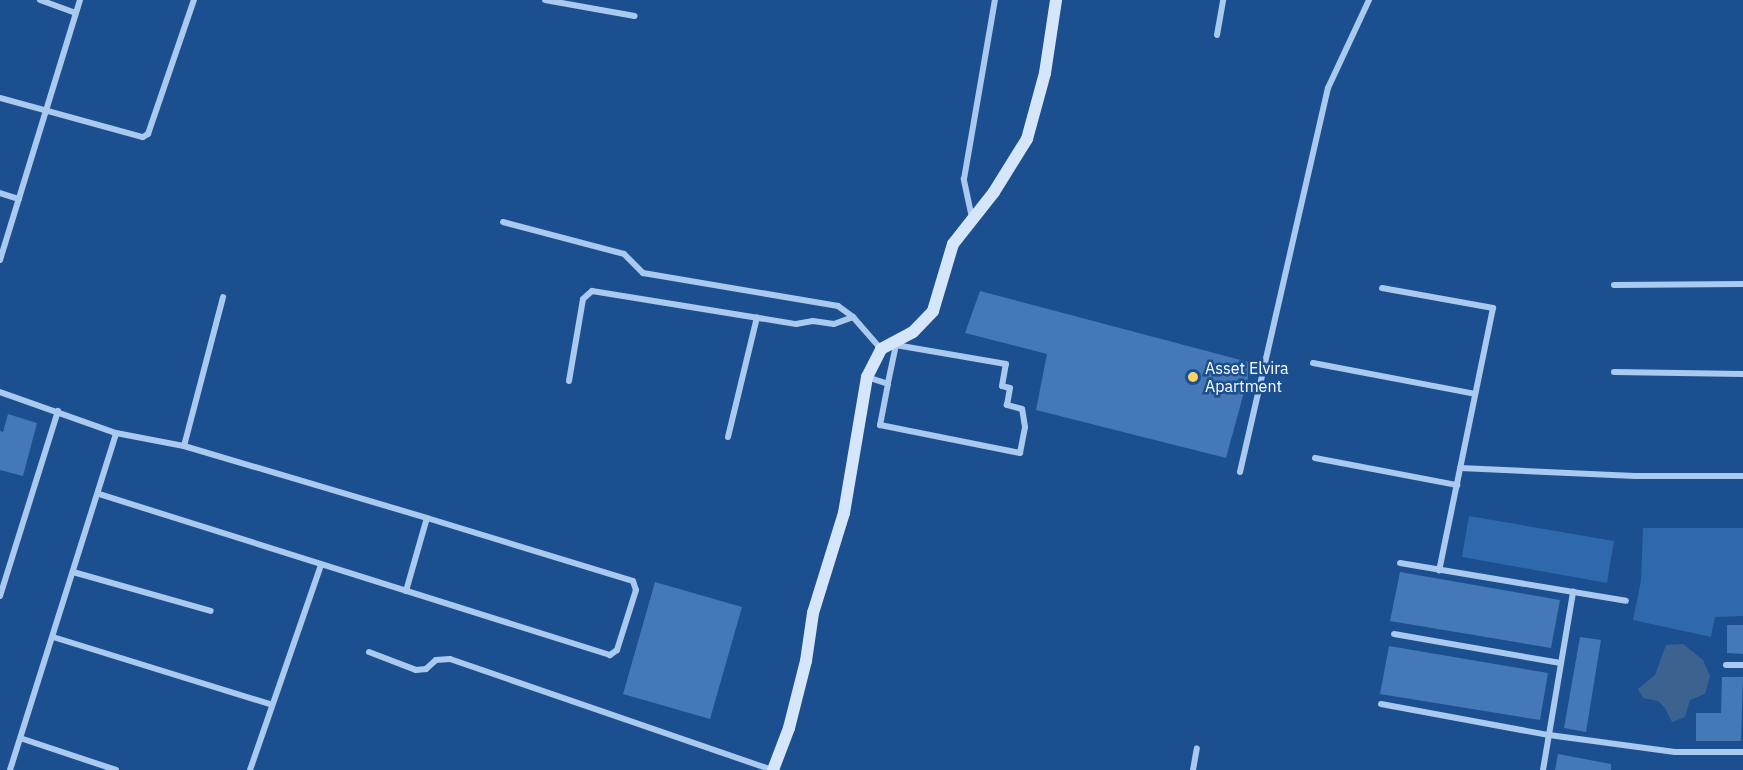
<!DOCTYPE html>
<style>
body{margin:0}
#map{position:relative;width:1743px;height:770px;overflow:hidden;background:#1b4f8f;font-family:"IBM Plex Sans",sans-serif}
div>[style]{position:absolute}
.green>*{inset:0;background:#2e69ad}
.water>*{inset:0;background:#3c6290}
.building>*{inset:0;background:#4478b7}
.street>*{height:6px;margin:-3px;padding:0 3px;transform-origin:3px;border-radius:3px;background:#a9c9ee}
.secondary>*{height:12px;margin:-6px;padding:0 6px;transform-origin:6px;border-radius:6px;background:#d6e6fa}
.dots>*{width:16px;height:16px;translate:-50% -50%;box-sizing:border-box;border:3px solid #1b4f8f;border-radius:50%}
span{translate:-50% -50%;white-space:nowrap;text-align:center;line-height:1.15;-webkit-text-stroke:5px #1b4f8f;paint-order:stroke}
.poi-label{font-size:16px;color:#fff}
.left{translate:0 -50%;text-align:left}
</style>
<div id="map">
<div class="green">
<div style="clip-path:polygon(1469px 516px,1614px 541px,1607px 583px,1462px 557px)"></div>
<div style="clip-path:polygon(1643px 528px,1743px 528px,1743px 616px,1715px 617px,1711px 637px,1633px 620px,1641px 580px)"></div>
</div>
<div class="water">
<div style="clip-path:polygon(1683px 644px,1703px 660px,1710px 676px,1705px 694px,1690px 700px,1685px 717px,1672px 722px,1665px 708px,1658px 701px,1643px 698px,1638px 689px,1655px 675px,1666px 645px)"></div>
</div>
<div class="building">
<div style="clip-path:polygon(980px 291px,1252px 363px,1226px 458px,1036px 410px,1047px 354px,965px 333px)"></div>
<div style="clip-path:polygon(8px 414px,37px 423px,23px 476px,0 470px,0 431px,3px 432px)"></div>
<div style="clip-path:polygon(1400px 572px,1560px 600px,1551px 648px,1390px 621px)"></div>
<div style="clip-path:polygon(655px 582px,742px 607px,710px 719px,623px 694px)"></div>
<div style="clip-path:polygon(1727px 625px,1743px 625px,1743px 654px,1727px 653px)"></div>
<div style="clip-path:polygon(1580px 637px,1601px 640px,1586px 732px,1564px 728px)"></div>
<div style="clip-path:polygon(1389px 646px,1548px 673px,1540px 720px,1380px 694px)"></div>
<div style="clip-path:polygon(1722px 677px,1743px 677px,1741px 741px,1696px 741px,1696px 713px,1721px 713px)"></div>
<div style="clip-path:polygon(1558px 754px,1611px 764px,1611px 770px,1555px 770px)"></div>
</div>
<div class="street">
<div style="left:40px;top:0;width:38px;rotate:20deg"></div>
<div style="left:545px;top:0;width:91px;rotate:10.1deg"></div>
<div style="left:1217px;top:35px;width:36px;rotate:-80deg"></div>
<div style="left:0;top:98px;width:148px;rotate:15.3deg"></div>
<div style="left:143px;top:137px;width:6px;rotate:-31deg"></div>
<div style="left:148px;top:134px;width:142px;rotate:-71.1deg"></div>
<div style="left:0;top:193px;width:20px;rotate:18deg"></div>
<div style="left:972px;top:218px;width:40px;rotate:-102deg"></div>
<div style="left:964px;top:179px;width:182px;rotate:-80.2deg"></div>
<div style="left:503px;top:222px;width:125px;rotate:14.8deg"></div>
<div style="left:624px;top:254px;width:27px;rotate:45deg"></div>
<div style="left:643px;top:273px;width:198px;rotate:9.6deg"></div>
<div style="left:838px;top:306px;width:19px;rotate:36deg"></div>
<div style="left:853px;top:317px;width:43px;rotate:48.8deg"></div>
<div style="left:0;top:260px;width:272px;rotate:-72.9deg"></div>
<div style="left:1614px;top:285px;width:129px;rotate:-0.4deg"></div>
<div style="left:1382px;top:288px;width:113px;rotate:10.2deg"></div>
<div style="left:1493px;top:308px;width:268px;rotate:101.6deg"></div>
<div style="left:1313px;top:363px;width:165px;rotate:10.8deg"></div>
<div style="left:1614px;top:372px;width:129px;rotate:0.9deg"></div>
<div style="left:867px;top:377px;width:22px;rotate:18deg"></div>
<div style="left:888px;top:384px;width:42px;rotate:101deg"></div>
<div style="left:880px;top:425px;width:143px;rotate:11.3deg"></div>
<div style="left:1020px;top:453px;width:26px;rotate:-79deg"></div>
<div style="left:1025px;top:427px;width:18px;rotate:-99deg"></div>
<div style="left:1022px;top:409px;width:16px;rotate:-165deg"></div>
<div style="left:1007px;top:405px;width:17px;rotate:-80deg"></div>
<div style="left:1010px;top:388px;width:8px;rotate:-166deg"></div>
<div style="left:1002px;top:386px;width:22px;rotate:-80deg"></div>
<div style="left:1006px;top:364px;width:112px;rotate:-170.2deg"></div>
<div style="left:896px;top:345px;width:40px;rotate:102deg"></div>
<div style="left:569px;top:381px;width:83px;rotate:-80.3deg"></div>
<div style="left:583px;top:299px;width:12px;rotate:-42deg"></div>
<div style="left:592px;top:291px;width:207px;rotate:9.2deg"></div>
<div style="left:796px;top:324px;width:17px;rotate:-10deg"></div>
<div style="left:813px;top:321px;width:21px;rotate:8deg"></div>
<div style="left:834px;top:324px;width:20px;rotate:-20deg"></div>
<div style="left:0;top:392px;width:123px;rotate:19.5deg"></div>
<div style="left:728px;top:437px;width:123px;rotate:-76.4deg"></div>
<div style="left:184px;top:446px;width:154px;rotate:-75.3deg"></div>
<div style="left:1315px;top:458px;width:145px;rotate:10.8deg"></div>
<div style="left:1460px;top:468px;width:175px;rotate:2.6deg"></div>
<div style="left:1635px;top:476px;width:108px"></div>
<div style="left:1240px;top:472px;width:394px;rotate:-77.1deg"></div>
<div style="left:1328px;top:88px;width:97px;rotate:-65deg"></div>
<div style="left:1400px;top:563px;width:229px;rotate:9.5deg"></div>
<div style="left:73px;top:572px;width:143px;rotate:15.8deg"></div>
<div style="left:406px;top:591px;width:76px;rotate:-74deg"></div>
<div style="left:0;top:596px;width:194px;rotate:-72.6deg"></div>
<div style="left:1394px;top:634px;width:169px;rotate:9.9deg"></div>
<div style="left:53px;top:637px;width:229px;rotate:17.2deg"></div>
<div style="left:369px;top:652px;width:50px;rotate:21deg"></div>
<div style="left:416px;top:670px;width:10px;rotate:-6deg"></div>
<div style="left:426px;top:669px;width:13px;rotate:-42deg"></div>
<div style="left:436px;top:660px;width:14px;rotate:-4deg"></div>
<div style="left:450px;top:659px;width:342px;rotate:19deg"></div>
<div style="left:1726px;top:665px;width:17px"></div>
<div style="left:1381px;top:704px;width:171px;rotate:10.5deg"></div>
<div style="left:1549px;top:735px;width:127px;rotate:7.7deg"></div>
<div style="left:1675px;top:752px;width:68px"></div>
<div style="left:23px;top:739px;width:98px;rotate:18.4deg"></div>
<div style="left:10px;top:770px;width:353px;rotate:-72.5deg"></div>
<div style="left:116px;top:433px;width:69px;rotate:10.8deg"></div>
<div style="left:184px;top:446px;width:253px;rotate:16.5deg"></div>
<div style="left:427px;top:518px;width:215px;rotate:17deg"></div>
<div style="left:633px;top:581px;width:9px;rotate:72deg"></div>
<div style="left:636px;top:590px;width:63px;rotate:107.6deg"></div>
<div style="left:617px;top:650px;width:9px;rotate:144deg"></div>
<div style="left:610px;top:655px;width:536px;rotate:-162.51deg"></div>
<div style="left:250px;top:770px;width:217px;rotate:-70.9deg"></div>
<div style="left:1193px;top:770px;width:22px;rotate:-80deg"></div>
<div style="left:1543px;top:770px;width:181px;rotate:-80.4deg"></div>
</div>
<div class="secondary">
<div style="left:773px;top:770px;width:45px;rotate:-69.1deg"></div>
<div style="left:789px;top:728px;width:69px;rotate:-75.8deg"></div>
<div style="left:806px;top:661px;width:49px;rotate:-81.7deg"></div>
<div style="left:813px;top:613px;width:105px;rotate:-72.8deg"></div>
<div style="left:844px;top:513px;width:138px;rotate:-80.4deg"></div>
<div style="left:867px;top:377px;width:31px;rotate:-63deg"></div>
<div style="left:881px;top:349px;width:36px;rotate:-28deg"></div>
<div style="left:913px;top:332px;width:29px;rotate:-46deg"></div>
<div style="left:933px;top:311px;width:70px;rotate:-73.4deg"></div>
<div style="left:953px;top:244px;width:66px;rotate:-51.7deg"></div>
<div style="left:994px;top:192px;width:62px;rotate:-58.1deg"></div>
<div style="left:1027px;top:139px;width:68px;rotate:-74.7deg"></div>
<div style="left:1045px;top:73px;width:74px;rotate:-81.4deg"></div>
</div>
<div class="dots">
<div style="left:1193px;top:377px;background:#ffd166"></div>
</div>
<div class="poi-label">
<span class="left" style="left:1205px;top:377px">Asset Elvira<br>Apartment</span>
</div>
</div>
